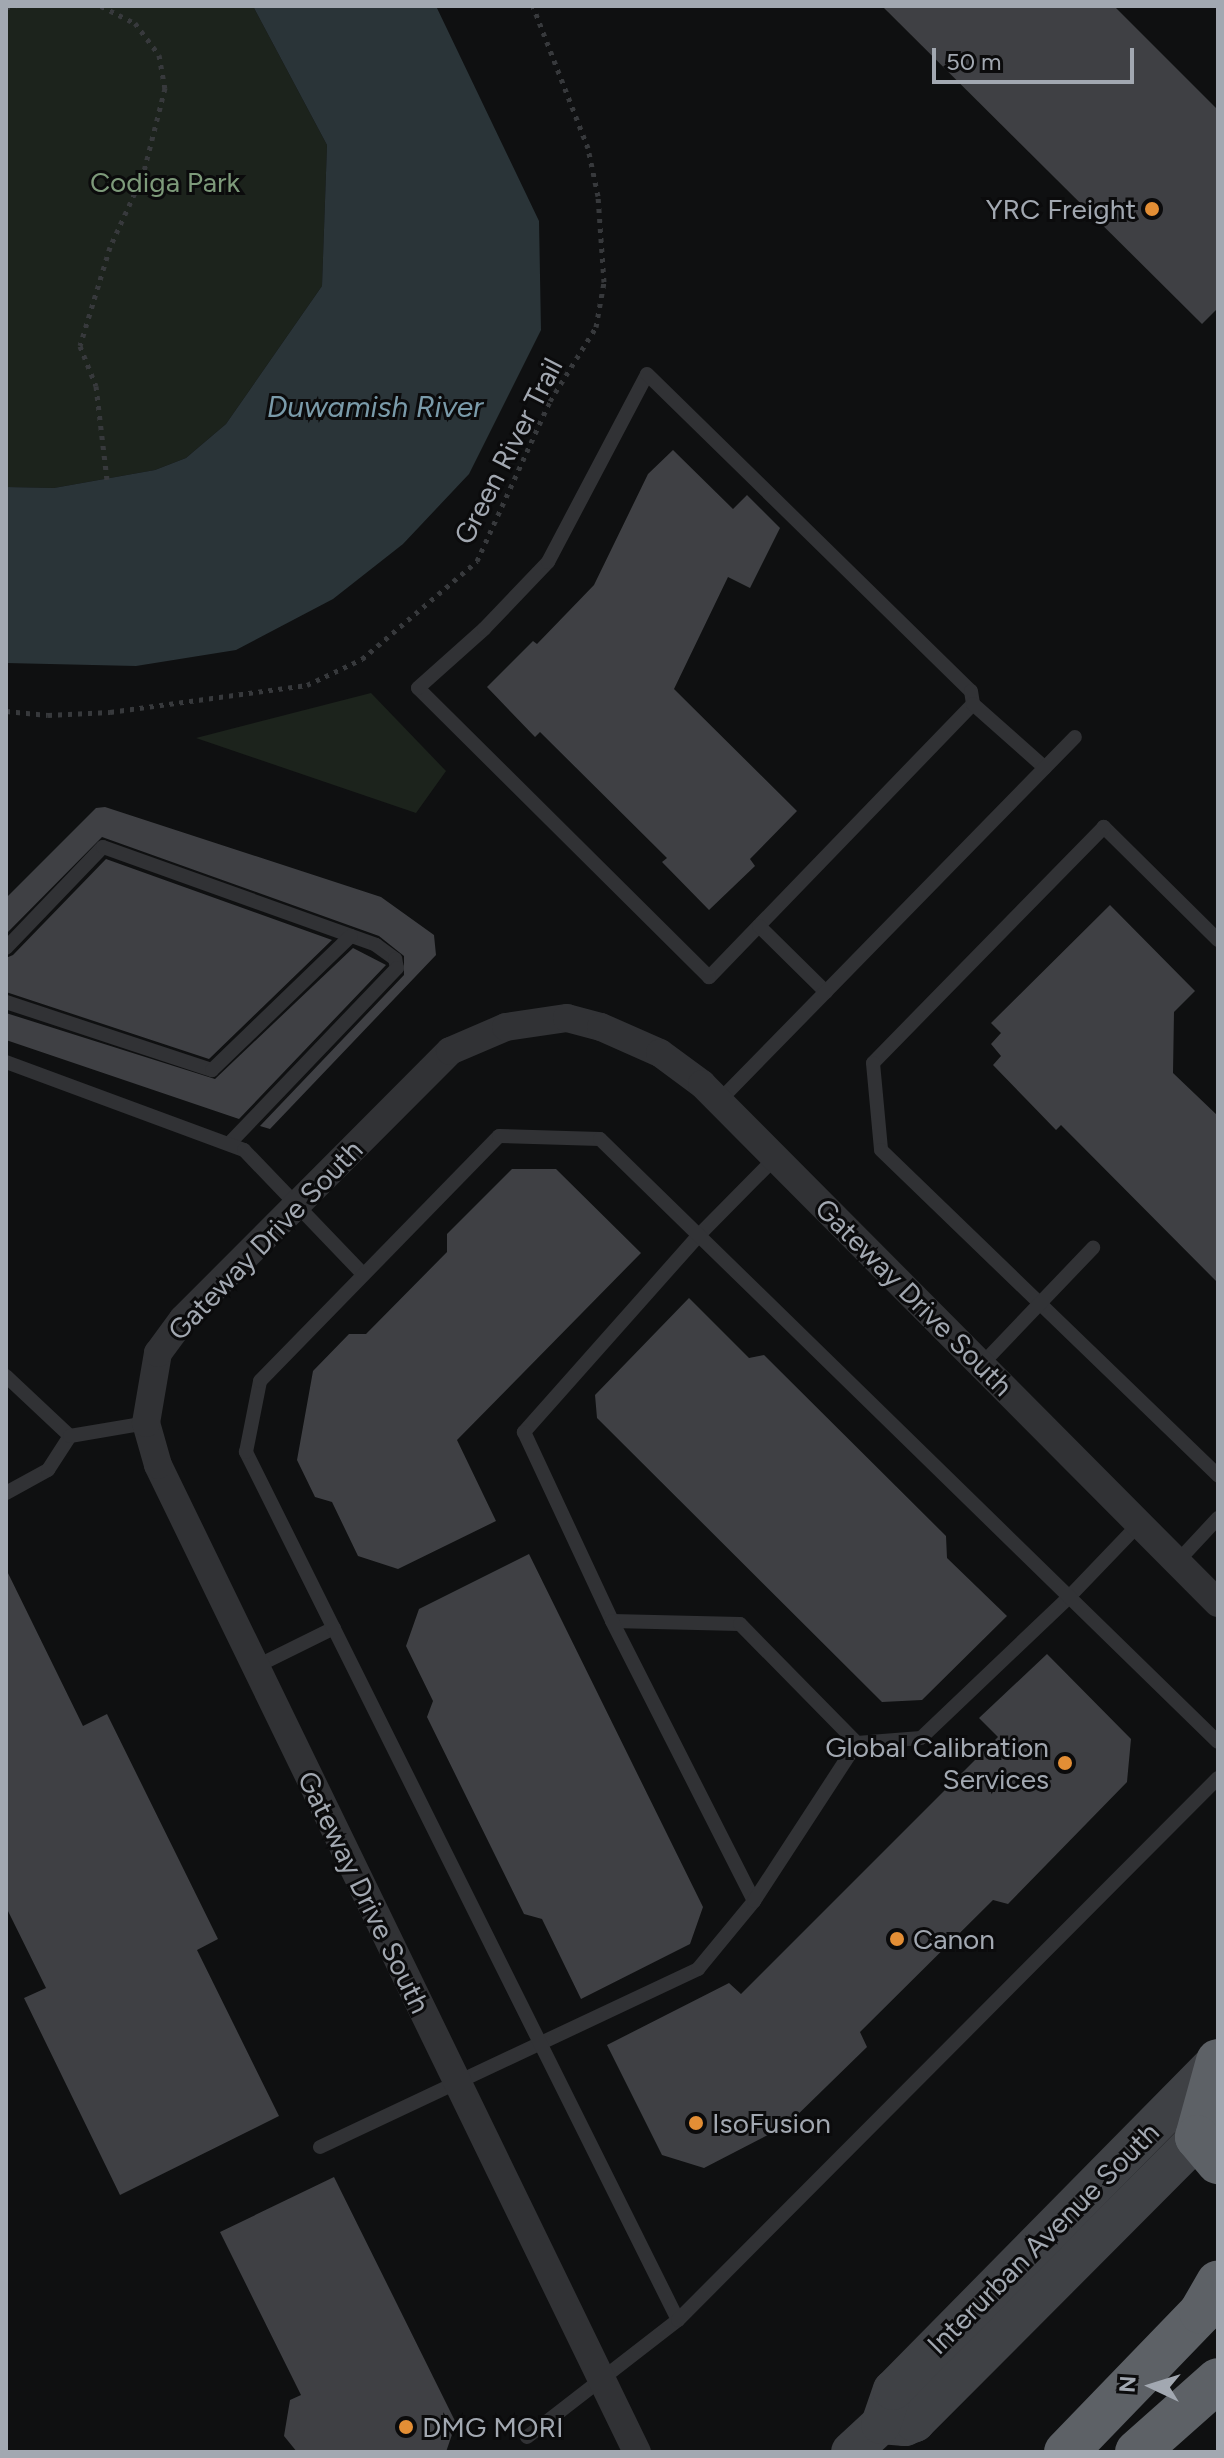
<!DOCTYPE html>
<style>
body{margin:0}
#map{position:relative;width:1224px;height:2458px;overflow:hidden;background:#0f1011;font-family:Figtree,sans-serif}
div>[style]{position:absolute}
.green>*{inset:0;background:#1c231c}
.water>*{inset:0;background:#2a3438}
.building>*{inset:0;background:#3f4044}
.path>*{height:5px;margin-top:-2.5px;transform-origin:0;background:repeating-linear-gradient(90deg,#37393c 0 4px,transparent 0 10px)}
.lane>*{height:14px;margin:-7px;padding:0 7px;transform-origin:7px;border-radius:7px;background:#313235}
.street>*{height:28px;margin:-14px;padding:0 14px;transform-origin:14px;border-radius:14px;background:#313235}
.secondary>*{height:40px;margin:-20px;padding:0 20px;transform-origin:20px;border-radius:20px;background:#3f4145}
.highway>*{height:44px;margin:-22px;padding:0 22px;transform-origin:22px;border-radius:22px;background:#5d6166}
.dots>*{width:22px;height:22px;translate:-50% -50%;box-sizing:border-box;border:4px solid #0b0b0c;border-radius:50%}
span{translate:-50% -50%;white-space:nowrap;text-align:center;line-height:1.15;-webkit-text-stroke:6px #0b0b0c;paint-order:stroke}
.park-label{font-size:28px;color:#7d9a7a}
.poi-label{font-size:28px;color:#a2a8b1}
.right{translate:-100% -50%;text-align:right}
.left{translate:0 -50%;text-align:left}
.street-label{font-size:28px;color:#a2a8b1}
.water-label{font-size:30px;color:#7a9baa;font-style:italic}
.frame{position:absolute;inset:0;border:8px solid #a2a8b1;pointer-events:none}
.north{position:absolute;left:1112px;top:2346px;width:80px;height:80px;-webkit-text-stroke:6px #0b0b0c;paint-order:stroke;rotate:274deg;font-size:22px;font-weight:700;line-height:32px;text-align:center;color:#a2a8b1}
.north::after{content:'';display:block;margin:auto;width:28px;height:36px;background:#a2a8b1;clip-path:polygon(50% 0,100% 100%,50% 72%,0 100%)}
.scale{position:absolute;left:932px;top:48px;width:202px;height:36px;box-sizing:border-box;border:4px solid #a2a8b1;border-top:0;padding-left:10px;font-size:24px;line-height:28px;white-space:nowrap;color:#a2a8b1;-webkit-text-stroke:6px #0b0b0c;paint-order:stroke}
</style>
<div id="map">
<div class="green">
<div style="clip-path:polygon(6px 6px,253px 6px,327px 145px,322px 286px,226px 424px,186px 458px,155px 470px,54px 488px,6px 487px)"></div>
<div style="clip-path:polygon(371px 693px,446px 771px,416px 813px,196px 738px)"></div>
</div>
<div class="water">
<div style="clip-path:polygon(253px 6px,436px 6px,539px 221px,541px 330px,469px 474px,403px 544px,333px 599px,236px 650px,136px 666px,6px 663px,6px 487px,54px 488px,155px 470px,186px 458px,226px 424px,322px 286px,327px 145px)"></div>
</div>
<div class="building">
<div style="clip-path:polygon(882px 6px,1114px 6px,1218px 110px,1218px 308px,1202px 324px)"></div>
<div style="clip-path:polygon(673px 450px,733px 509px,747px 495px,780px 528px,750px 588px,728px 577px,674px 689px,797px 811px,750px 859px,755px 866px,709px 910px,662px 862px,667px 858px,540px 732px,535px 737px,487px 687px,533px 641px,537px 644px,594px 585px,648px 474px)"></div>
<div style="clip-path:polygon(105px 807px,381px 897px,434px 935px,436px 955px,270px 1129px,260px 1126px,404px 975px,404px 956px,379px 936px,102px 837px,6px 934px,6px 898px,96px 808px)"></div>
<div style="clip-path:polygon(106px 859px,332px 940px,209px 1059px,6px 992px,6px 958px,13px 955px)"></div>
<div style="clip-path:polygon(1110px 905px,1195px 991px,1174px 1012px,1173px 1073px,1218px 1116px,1218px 1283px,1061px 1125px,1056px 1130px,993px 1065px,1001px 1056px,991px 1044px,1001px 1033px,991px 1023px)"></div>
<div style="clip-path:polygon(353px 948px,386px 965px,239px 1119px,6px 1040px,6px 1013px,215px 1079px)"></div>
<div style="clip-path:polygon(512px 1169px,556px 1169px,641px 1253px,457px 1440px,496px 1521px,398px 1569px,358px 1556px,332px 1502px,315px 1497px,297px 1460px,313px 1371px,349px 1334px,366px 1334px,447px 1252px,447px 1234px)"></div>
<div style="clip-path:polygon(689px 1298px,749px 1358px,764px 1355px,946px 1536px,947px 1558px,1007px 1616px,922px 1700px,882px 1702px,597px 1418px,595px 1395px)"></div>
<div style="clip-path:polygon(529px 1554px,703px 1907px,690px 1944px,581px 1999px,542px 1919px,524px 1914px,427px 1717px,433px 1701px,406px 1646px,419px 1609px)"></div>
<div style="clip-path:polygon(6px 1569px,83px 1726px,107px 1714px,218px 1939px,197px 1950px,279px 2116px,120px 2195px,24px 1998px,46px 1988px,6px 1907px)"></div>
<div style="clip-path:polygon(1047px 1654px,1131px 1739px,1127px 1782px,1008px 1904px,993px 1900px,860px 2032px,867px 2047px,787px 2125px,704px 2168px,662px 2155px,607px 2045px,729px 1983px,741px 1994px,998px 1737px,979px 1718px)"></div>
<div style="clip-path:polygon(334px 2177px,456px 2423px,446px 2452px,297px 2452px,284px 2436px,290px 2400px,301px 2395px,220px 2232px)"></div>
</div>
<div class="path">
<div style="left:101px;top:6px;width:38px;rotate:27deg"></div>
<div style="left:135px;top:23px;width:40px;rotate:53deg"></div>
<div style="left:159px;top:55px;width:34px;rotate:80deg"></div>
<div style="left:165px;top:88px;width:90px;rotate:104.2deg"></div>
<div style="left:143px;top:175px;width:79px;rotate:114.6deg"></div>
<div style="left:110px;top:247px;width:103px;rotate:106.9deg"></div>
<div style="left:80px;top:346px;width:43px;rotate:68.2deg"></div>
<div style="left:96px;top:386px;width:94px;rotate:83.3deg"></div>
<div style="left:6px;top:7px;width:10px;rotate:-6deg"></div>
<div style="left:6px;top:711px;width:42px;rotate:5.4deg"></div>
<div style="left:48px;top:715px;width:62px;rotate:-2.8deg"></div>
<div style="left:110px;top:712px;width:199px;rotate:-7.8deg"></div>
<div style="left:307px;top:685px;width:61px;rotate:-25.3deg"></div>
<div style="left:362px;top:659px;width:151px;rotate:-40.4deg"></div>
<div style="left:477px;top:561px;width:176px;rotate:-65.5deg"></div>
<div style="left:550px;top:401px;width:87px;rotate:-58.1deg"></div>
<div style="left:596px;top:327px;width:46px;rotate:-79.9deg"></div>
<div style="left:604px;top:282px;width:86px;rotate:-94deg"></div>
<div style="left:598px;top:196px;width:49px;rotate:-101.8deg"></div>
<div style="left:588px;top:148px;width:152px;rotate:-111.2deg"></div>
</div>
<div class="lane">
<div style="left:973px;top:704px;width:380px;rotate:134deg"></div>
<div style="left:709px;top:977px;width:410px;rotate:-135.2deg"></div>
<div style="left:418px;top:688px;width:89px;rotate:-41.8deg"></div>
<div style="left:484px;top:629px;width:93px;rotate:-46.3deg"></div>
<div style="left:548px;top:562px;width:212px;rotate:-62.2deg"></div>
<div style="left:647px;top:374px;width:453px;rotate:44.4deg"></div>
<div style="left:971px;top:691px;width:13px;rotate:81deg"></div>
<div style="left:973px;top:704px;width:96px;rotate:41.6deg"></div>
<div style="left:759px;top:926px;width:94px;rotate:44.6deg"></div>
<div style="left:1218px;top:940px;width:161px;rotate:-135.3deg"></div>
<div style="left:1104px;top:827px;width:330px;rotate:134.4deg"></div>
<div style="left:873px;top:1063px;width:87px;rotate:84.7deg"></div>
<div style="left:881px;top:1150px;width:469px;rotate:44deg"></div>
<div style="left:6px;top:948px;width:140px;rotate:-46.2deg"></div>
<div style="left:103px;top:847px;width:290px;rotate:19.7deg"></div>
<div style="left:376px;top:945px;width:24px;rotate:36deg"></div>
<div style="left:395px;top:959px;width:9px;rotate:77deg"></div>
<div style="left:397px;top:968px;width:243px;rotate:133.7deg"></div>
<div style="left:6px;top:1002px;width:217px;rotate:18.3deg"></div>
<div style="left:212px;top:1070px;width:193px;rotate:-44deg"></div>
<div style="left:6px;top:1062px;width:254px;rotate:20.3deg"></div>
<div style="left:244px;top:1150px;width:172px;rotate:46.2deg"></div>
<div style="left:719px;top:1101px;width:509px;rotate:-45.64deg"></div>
<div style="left:775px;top:1158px;width:108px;rotate:134.6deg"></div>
<div style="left:699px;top:1235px;width:264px;rotate:131.6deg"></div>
<div style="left:524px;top:1432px;width:208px;rotate:65deg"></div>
<div style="left:612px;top:1621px;width:128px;rotate:1.3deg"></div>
<div style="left:740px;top:1624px;width:167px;rotate:45.5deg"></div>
<div style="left:857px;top:1743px;width:64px;rotate:-4.5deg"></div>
<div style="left:921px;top:1738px;width:204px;rotate:-43.6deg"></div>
<div style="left:1069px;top:1597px;width:101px;rotate:-46.2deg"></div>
<div style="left:982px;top:1364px;width:161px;rotate:-46.3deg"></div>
<div style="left:6px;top:1376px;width:88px;rotate:43.2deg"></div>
<div style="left:6px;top:1493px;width:48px;rotate:-28.7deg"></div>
<div style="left:48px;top:1470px;width:40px;rotate:-57.1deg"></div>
<div style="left:70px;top:1436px;width:77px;rotate:-9.7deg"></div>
<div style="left:1177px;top:1562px;width:60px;rotate:-47deg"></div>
<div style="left:612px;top:1621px;width:314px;rotate:63.1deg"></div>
<div style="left:255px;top:1667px;width:88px;rotate:-26.3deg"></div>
<div style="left:320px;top:2147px;width:418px;rotate:-25.2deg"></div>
<div style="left:698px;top:1969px;width:88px;rotate:-50.5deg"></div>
<div style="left:754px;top:1901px;width:189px;rotate:-56.9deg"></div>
<div style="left:678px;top:2320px;width:970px;rotate:-116.46deg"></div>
<div style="left:246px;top:1452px;width:72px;rotate:-78.8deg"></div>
<div style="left:260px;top:1381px;width:342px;rotate:-45.7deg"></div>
<div style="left:499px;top:1136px;width:101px;rotate:1.7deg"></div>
<div style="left:600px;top:1139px;width:863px;rotate:44.3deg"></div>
<div style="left:527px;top:2437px;width:191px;rotate:-37.8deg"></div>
<div style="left:678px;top:2320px;width:765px;rotate:-45.11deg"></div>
</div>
<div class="street">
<div style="left:637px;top:2452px;width:1097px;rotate:-115.89deg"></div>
<div style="left:158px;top:1465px;width:44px;rotate:-105.9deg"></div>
<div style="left:146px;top:1423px;width:71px;rotate:-80.3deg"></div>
<div style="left:158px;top:1353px;width:42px;rotate:-53.7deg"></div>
<div style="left:183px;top:1319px;width:378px;rotate:-45.1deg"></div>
<div style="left:450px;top:1051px;width:61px;rotate:-23.2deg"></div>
<div style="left:506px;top:1027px;width:62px;rotate:-8.4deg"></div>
<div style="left:567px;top:1018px;width:35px;rotate:15deg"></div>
<div style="left:601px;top:1027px;width:64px;rotate:23.8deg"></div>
<div style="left:660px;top:1053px;width:52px;rotate:36.4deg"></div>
<div style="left:702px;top:1084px;width:732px;rotate:45.17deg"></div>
</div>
<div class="secondary">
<div style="left:881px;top:2424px;width:24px;rotate:5deg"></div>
<div style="left:905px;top:2426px;width:11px;rotate:-22deg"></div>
<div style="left:915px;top:2422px;width:429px;rotate:-45.1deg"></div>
<div style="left:851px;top:2452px;width:41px;rotate:-43deg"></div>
<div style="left:881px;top:2424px;width:36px;rotate:-71deg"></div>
<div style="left:893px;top:2390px;width:463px;rotate:-45.4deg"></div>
</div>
<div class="highway">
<div style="left:1218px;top:2061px;width:79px;rotate:105.4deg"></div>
<div style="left:1197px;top:2137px;width:33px;rotate:50deg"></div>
<div style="left:1066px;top:2452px;width:194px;rotate:-46deg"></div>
<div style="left:1201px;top:2312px;width:34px;rotate:-60deg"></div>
<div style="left:1137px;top:2452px;width:108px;rotate:-41.6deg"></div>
</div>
<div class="dots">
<div style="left:1152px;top:209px;background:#e38e35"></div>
<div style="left:1065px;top:1763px;background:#e38e35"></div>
<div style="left:897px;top:1939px;background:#e38e35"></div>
<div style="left:696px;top:2123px;background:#e38e35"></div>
<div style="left:406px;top:2427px;background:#e38e35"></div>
</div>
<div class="park-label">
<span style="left:165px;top:182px">Codiga Park</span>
</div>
<div class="poi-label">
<span class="right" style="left:1136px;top:209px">YRC Freight</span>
<span class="right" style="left:1049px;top:1763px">Global Calibration<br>Services</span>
<span class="left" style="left:913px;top:1939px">Canon</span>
<span class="left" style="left:712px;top:2123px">IsoFusion</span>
<span class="left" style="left:422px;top:2427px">DMG MORI</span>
</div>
<div class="street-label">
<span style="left:508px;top:451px;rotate:-63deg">Green River Trail</span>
<span style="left:265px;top:1240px;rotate:-46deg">Gateway Drive South</span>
<span style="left:914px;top:1297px;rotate:45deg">Gateway Drive South</span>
<span style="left:364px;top:1892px;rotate:64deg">Gateway Drive South</span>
<span style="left:1043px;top:2238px;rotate:-45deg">Interurban Avenue South</span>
</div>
<div class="water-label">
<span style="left:375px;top:407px">Duwamish River</span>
</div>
<div class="frame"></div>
<div class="north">N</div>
<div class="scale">50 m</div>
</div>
